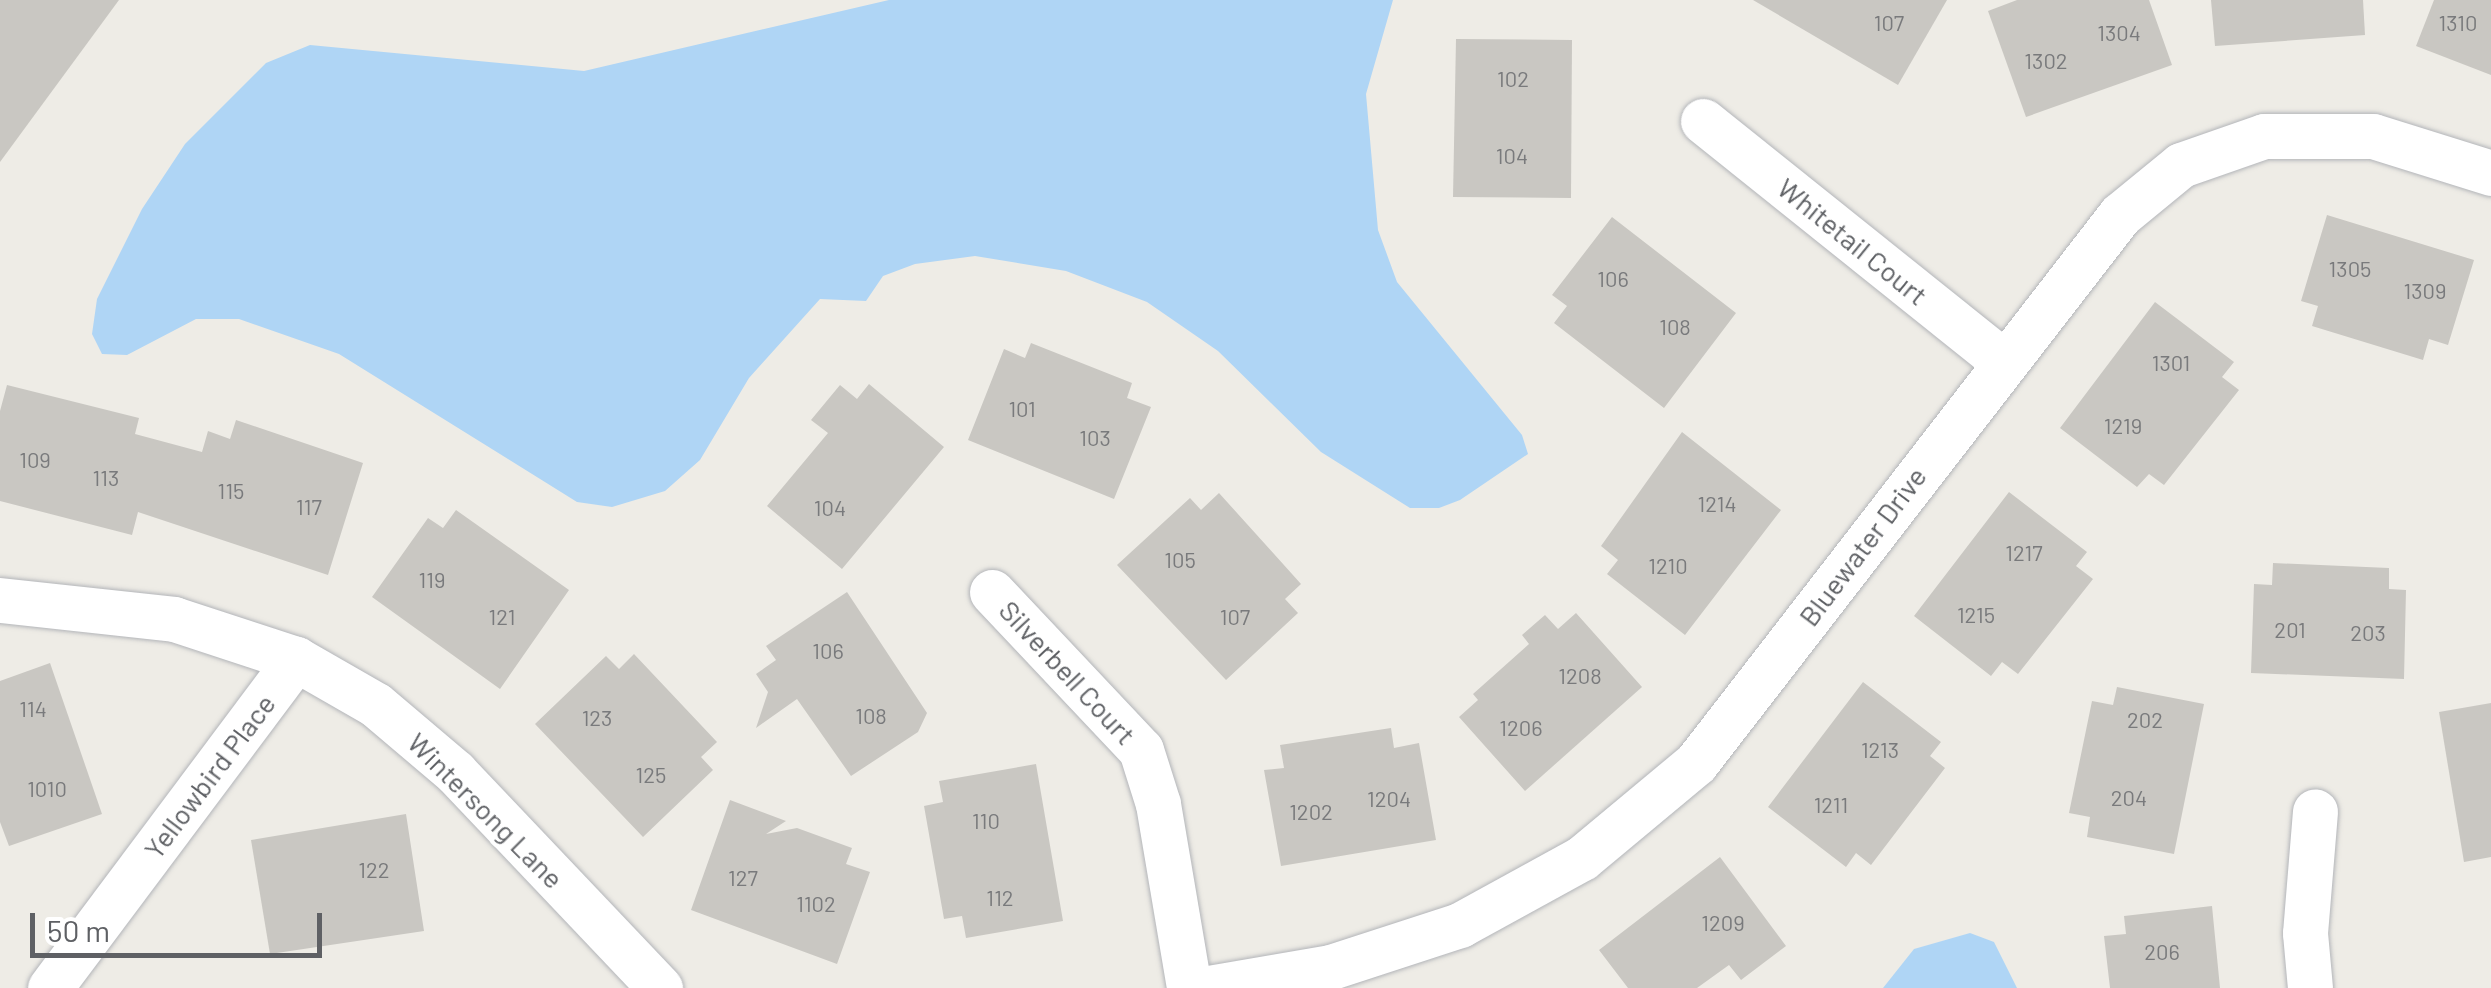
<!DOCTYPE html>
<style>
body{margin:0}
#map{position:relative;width:2491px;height:988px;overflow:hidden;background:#eeece6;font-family:Barlow,sans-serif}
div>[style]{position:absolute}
.water>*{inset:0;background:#afd5f5}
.building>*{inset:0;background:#c9c7c2}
.roads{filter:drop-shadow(0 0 2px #b3b5b9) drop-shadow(0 0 2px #b3b5b9)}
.minor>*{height:45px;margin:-22.5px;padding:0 22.5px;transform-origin:22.5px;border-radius:22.5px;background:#fff}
span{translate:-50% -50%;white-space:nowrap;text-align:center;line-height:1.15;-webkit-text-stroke:8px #fff;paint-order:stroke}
.number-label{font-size:22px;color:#797a7c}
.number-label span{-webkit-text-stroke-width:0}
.street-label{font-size:28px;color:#5e6064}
.scale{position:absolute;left:30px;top:913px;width:292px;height:45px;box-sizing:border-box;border:5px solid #5e6064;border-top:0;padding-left:12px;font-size:30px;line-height:35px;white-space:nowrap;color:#5e6064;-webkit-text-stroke:8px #fff;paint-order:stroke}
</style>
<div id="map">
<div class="water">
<div style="clip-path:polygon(889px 0,1393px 0,1366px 94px,1378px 230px,1397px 282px,1522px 435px,1528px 454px,1460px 500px,1439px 508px,1410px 508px,1321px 452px,1218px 351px,1147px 302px,1066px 271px,975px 256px,915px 264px,883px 276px,866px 301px,820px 299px,749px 378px,700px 460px,665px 491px,612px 507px,577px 502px,339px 354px,239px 319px,196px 319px,127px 355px,102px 354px,92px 334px,97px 299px,142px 209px,185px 144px,266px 63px,310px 45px,584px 71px)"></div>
<div style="clip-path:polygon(1970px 933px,1994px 942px,2017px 988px,1883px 988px,1914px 949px)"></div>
</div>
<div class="building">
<div style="clip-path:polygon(0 0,119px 0,0 162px)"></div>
<div style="clip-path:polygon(1753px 0,1947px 0,1898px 85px)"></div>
<div style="clip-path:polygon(2017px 0,2149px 0,2172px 65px,2026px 117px,1988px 11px)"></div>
<div style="clip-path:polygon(2211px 0,2363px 0,2365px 35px,2215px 46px)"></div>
<div style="clip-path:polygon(2434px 0,2491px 0,2491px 75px,2416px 46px)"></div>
<div style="clip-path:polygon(1456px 39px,1572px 40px,1571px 198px,1453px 197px)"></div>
<div style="clip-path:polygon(2327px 215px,2474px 260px,2448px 345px,2429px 339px,2423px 360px,2312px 326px,2318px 306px,2301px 301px)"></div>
<div style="clip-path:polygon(1612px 217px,1736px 313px,1664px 408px,1554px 323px,1567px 306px,1552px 295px)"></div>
<div style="clip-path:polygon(2155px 302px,2234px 362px,2222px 377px,2239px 390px,2164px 485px,2149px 474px,2137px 487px,2060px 428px)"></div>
<div style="clip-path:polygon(1031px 343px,1132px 383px,1127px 398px,1151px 407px,1114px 499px,968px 440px,1004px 349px,1025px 358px)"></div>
<div style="clip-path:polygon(869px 384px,944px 447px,842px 569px,767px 506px,828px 433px,811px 420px,840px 385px,857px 399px)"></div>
<div style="clip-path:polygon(7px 385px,139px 418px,135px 434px,202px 452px,208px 431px,230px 439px,236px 420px,363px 463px,328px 575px,138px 512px,132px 535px,0 501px,0 411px)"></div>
<div style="clip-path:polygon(1682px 432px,1781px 510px,1685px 635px,1607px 574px,1618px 560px,1601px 546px)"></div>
<div style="clip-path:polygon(2009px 492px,2087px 552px,2076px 566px,2093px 579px,2018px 674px,2002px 662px,1991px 676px,1914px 616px)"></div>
<div style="clip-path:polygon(1219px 493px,1301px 584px,1285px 599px,1298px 613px,1226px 680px,1117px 565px,1190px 498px,1201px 510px)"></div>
<div style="clip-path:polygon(456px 510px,569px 590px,500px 689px,372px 597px,428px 518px,443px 528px)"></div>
<div style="clip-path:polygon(2273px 563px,2389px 568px,2389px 589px,2406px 590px,2404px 679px,2251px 673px,2254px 584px,2272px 585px)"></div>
<div style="clip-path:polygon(847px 592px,927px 713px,918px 732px,851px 776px,797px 699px,756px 728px,768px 692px,756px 674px,776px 660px,766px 646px)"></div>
<div style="clip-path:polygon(1576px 613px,1642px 687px,1525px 791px,1459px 717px,1478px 700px,1473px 694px,1529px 644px,1522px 635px,1545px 615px,1558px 629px)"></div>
<div style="clip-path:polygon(634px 654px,717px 742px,701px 757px,713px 770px,643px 837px,535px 724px,606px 656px,619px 669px)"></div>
<div style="clip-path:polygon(50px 663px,102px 814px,9px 846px,0 822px,0 681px)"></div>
<div style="clip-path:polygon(1863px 682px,1941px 742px,1930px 756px,1945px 768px,1871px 865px,1856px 853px,1846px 867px,1768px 807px)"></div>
<div style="clip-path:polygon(2117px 687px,2204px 704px,2174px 854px,2087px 837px,2090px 817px,2069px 813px,2092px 701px,2113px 705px)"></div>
<div style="clip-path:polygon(2491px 703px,2491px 857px,2464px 862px,2439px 712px)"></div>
<div style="clip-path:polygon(1391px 728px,1394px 748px,1419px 743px,1436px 840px,1281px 866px,1264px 770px,1284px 768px,1280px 745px)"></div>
<div style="clip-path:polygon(1036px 764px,1063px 921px,966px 938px,962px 916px,944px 919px,924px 806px,943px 802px,939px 781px)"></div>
<div style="clip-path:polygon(730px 800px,786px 821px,766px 834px,797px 828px,852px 848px,846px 864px,870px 872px,837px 964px,691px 910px)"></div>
<div style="clip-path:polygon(406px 814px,424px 931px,270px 954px,251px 840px)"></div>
<div style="clip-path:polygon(1720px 857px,1786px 946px,1741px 980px,1729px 965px,1697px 988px,1628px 988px,1599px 950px)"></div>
<div style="clip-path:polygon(2212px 906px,2220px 988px,2110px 988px,2104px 936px,2126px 934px,2124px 916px)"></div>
</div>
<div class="roads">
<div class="minor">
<div style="left:1703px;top:121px;width:384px;rotate:38.7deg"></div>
<div style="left:992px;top:592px;width:217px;rotate:46.7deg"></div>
<div style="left:1141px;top:750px;width:57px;rotate:72.5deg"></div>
<div style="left:1158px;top:804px;width:187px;rotate:80.4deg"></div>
<div style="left:0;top:600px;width:175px;rotate:6.2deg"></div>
<div style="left:174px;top:619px;width:128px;rotate:18.2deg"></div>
<div style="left:296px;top:659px;width:92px;rotate:29.9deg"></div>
<div style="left:376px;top:705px;width:104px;rotate:40.3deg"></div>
<div style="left:455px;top:772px;width:298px;rotate:46.5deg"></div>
<div style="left:50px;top:988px;width:411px;rotate:-53.2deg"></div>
<div style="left:1209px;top:988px;width:124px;rotate:-9.8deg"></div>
<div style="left:1331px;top:967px;width:136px;rotate:-18deg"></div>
<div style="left:1460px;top:925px;width:139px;rotate:-28.8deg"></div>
<div style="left:1582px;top:858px;width:148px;rotate:-39.8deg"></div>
<div style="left:1696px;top:763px;width:693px;rotate:-52.27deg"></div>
<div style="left:2120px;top:215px;width:79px;rotate:-39.3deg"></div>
<div style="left:2181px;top:165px;width:88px;rotate:-19.3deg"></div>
<div style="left:2264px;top:136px;width:109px"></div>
<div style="left:2373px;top:136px;width:124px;rotate:17.4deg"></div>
<div style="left:2310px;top:988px;width:55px;rotate:-95.2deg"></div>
<div style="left:2305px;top:933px;width:122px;rotate:-85.3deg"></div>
</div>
</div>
<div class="number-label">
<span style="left:1889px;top:23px">107</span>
<span style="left:2458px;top:23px">1310</span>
<span style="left:2119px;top:33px">1304</span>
<span style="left:2046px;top:61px">1302</span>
<span style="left:1513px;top:79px">102</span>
<span style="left:1512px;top:156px">104</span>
<span style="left:2350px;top:269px">1305</span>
<span style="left:1613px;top:279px">106</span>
<span style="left:2425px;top:291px">1309</span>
<span style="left:1675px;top:327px">108</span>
<span style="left:2171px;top:363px">1301</span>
<span style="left:1022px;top:409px">101</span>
<span style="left:2123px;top:426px">1219</span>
<span style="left:1095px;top:438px">103</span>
<span style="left:35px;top:460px">109</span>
<span style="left:106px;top:478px">113</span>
<span style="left:231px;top:491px">115</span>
<span style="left:1717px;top:504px">1214</span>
<span style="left:309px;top:507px">117</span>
<span style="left:830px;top:508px">104</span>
<span style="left:2024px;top:553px">1217</span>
<span style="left:1180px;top:560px">105</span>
<span style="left:1668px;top:566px">1210</span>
<span style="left:432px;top:580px">119</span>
<span style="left:1976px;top:615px">1215</span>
<span style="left:502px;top:617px">121</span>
<span style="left:1235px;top:617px">107</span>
<span style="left:2290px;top:630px">201</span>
<span style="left:2368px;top:633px">203</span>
<span style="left:828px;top:651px">106</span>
<span style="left:1580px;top:676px">1208</span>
<span style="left:33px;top:709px">114</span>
<span style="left:871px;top:716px">108</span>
<span style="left:597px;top:718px">123</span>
<span style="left:2145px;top:720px">202</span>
<span style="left:1521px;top:728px">1206</span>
<span style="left:1880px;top:750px">1213</span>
<span style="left:651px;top:775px">125</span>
<span style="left:47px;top:789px">1010</span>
<span style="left:2129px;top:798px">204</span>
<span style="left:1389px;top:799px">1204</span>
<span style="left:1831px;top:805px">1211</span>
<span style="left:1311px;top:812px">1202</span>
<span style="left:986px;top:821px">110</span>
<span style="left:374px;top:870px">122</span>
<span style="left:743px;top:878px">127</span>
<span style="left:1000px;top:898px">112</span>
<span style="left:816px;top:904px">1102</span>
<span style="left:1723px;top:923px">1209</span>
<span style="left:2162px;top:952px">206</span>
</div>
<div class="street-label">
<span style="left:1853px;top:241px;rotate:39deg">Whitetail Court</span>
<span style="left:1862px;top:546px;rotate:-53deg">Bluewater Drive</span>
<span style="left:1068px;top:672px;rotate:47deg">Silverbell Court</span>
<span style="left:209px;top:776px;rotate:-53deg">Yellowbird Place</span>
<span style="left:486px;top:810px;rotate:45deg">Wintersong Lane</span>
</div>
<div class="scale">50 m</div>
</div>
